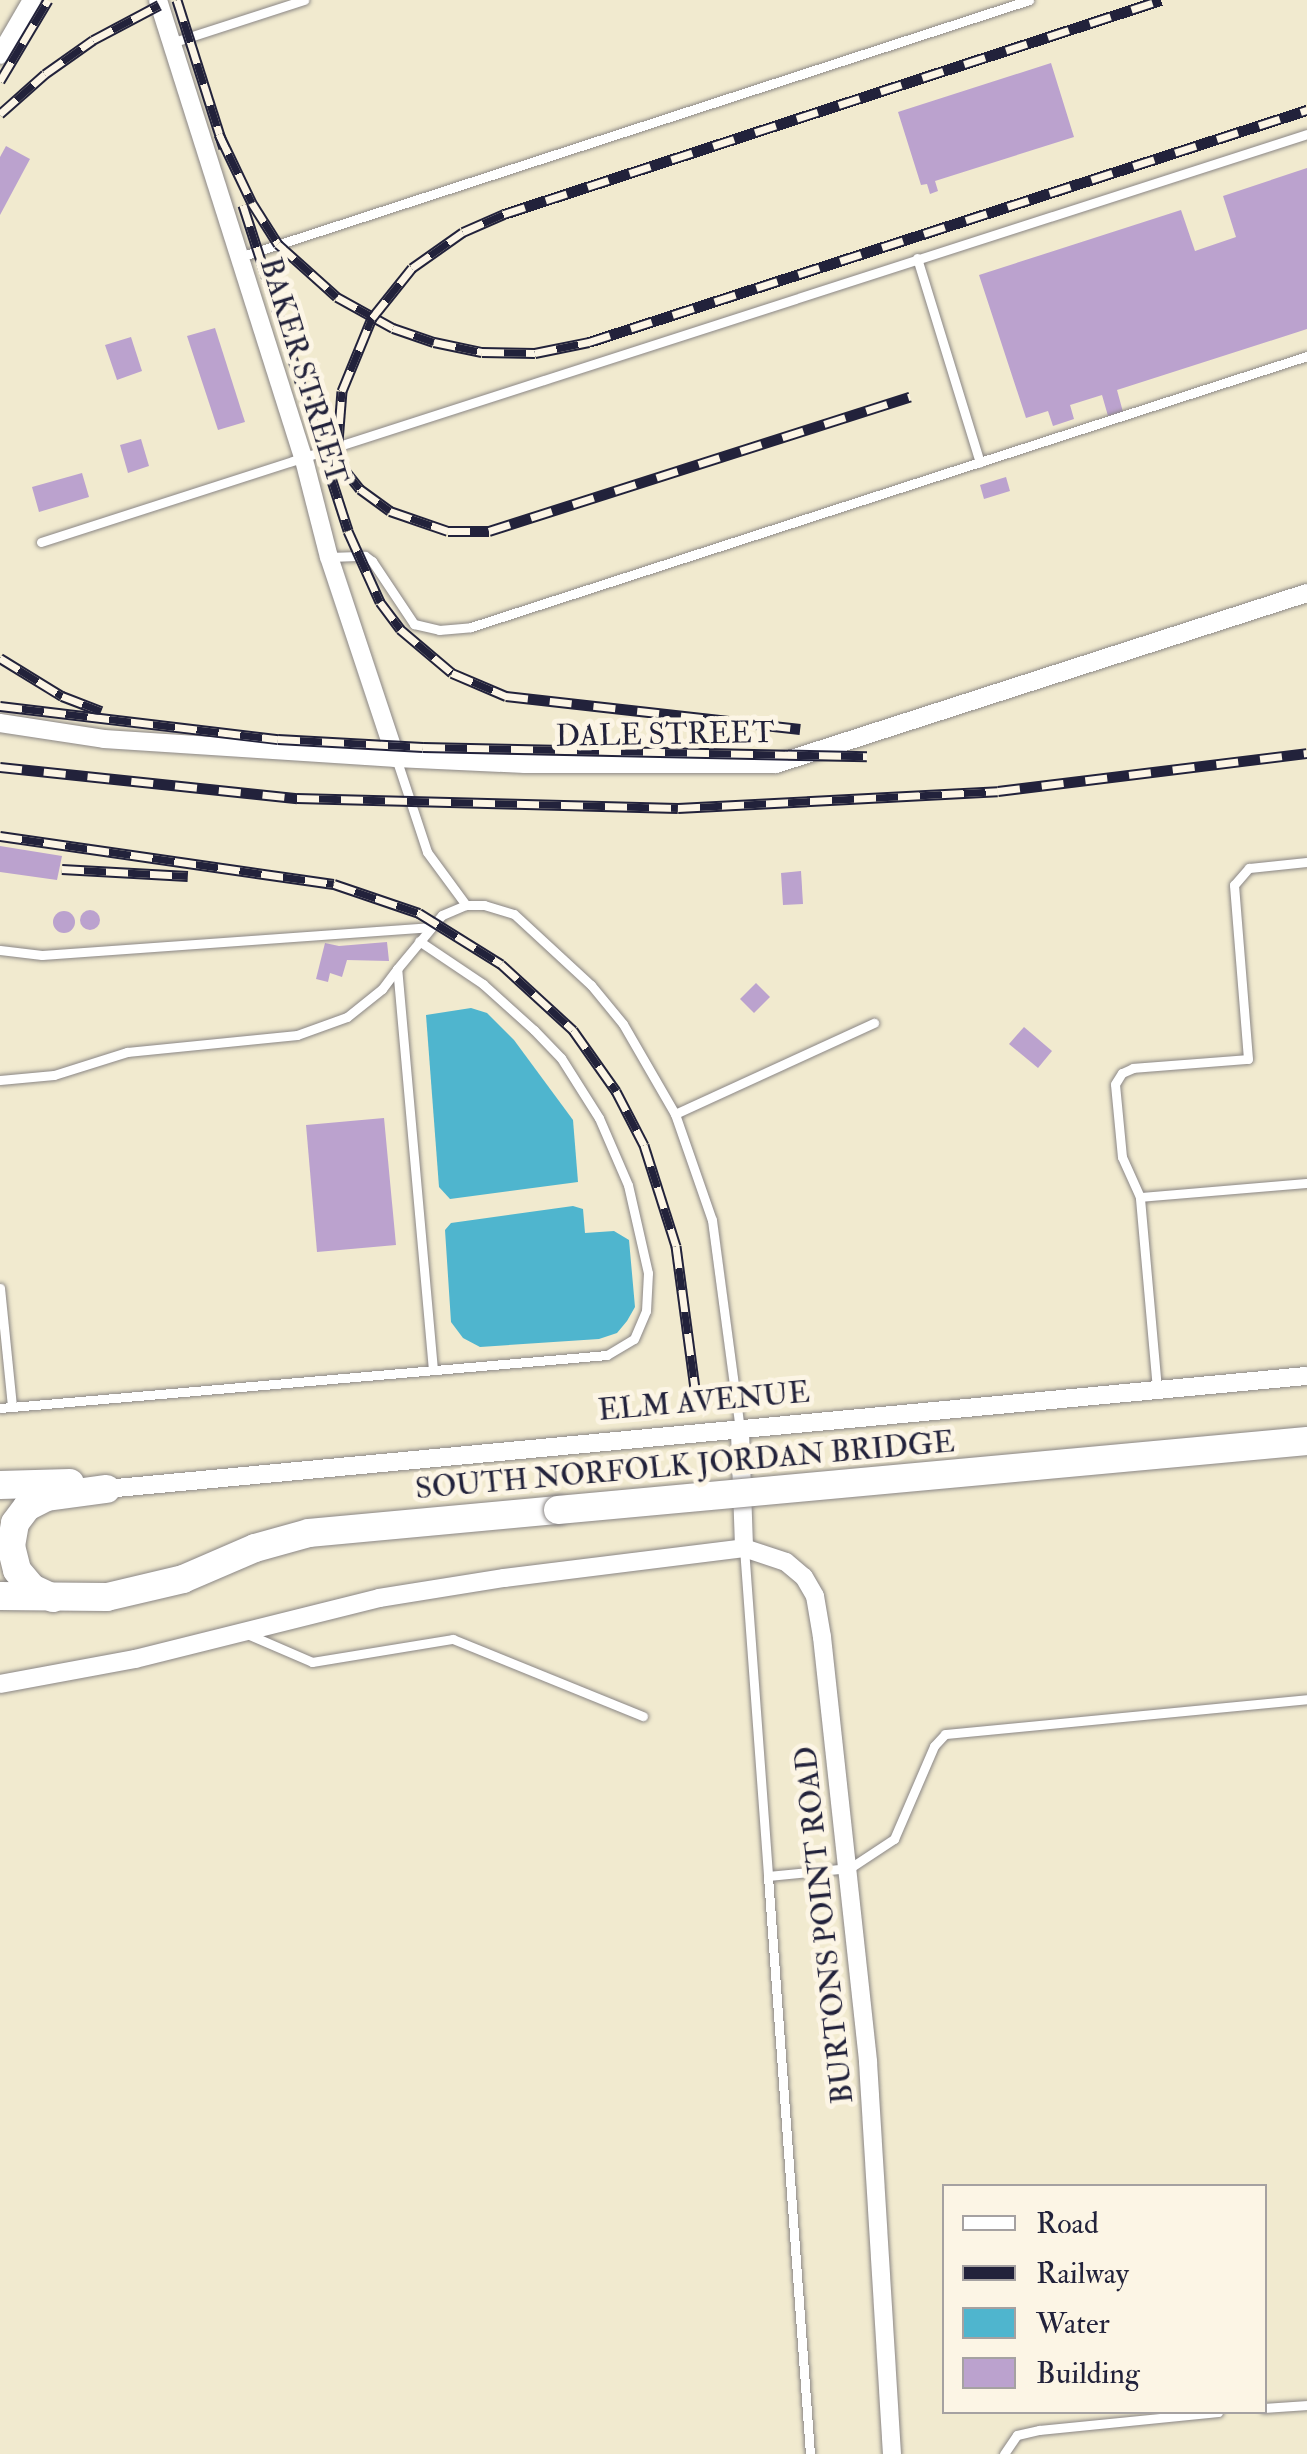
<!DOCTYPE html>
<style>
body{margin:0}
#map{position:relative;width:1307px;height:2454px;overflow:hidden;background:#f1eacf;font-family:"IM FELL Double Pica",serif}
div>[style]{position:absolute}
.water>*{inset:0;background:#4fb5ce}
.building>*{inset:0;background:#bba2ce}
.round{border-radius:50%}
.roads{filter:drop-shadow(0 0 2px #8a8685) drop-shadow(0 0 2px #8a8685)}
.service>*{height:9px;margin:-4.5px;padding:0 4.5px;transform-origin:4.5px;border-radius:4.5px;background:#fff}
.minor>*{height:18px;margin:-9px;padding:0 9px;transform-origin:9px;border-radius:9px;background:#fff}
.primary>*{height:28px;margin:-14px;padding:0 14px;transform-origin:14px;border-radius:14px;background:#fff}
.rail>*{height:11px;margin-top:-5.5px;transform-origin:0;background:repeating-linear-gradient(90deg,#fcf5e5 0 22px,#22223b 0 44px);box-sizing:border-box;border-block:2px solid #22223b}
.bridges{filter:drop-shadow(0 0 2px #8a8685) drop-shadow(0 0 2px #8a8685)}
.primary-bridge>*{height:28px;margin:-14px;padding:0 14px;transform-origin:14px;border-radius:14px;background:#fff}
span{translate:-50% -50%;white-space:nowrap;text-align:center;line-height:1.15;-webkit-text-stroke:10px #fcf5e5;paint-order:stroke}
.street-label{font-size:30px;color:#22223b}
.legend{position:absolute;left:942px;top:2184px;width:325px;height:230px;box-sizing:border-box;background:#fcf5e5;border:2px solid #a5a1a1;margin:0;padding:12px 18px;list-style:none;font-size:30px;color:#22223b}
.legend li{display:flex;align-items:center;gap:20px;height:50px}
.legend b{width:50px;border:2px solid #a5a1a1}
</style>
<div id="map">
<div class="water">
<div style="clip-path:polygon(471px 1008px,487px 1013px,514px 1040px,573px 1120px,578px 1182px,450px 1199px,439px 1187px,426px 1015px)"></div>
<div style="clip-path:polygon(573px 1206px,583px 1209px,585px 1233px,614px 1231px,629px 1240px,635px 1307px,627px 1321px,617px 1333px,599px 1339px,480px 1347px,463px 1338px,451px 1322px,445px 1230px,451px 1223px)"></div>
</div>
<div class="building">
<div style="clip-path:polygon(1051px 63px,1074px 137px,935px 181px,938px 191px,930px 194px,927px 184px,921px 185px,898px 112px)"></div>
<div style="clip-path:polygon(6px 146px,30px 159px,0 215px,0 157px)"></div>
<div style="clip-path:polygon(1307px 168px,1307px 329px,1117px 390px,1123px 412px,1108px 416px,1102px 395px,1070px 405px,1074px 419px,1053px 426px,1048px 411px,1026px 418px,979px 275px,1181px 210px,1195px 251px,1236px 237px,1223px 196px)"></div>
<div style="clip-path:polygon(215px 328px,245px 422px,218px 430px,187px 336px)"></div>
<div style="clip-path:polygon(131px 337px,142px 371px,117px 380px,105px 345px)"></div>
<div style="clip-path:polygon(141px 439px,149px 466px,128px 473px,120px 445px)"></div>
<div style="clip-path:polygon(82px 473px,89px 497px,39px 512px,32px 487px)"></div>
<div style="clip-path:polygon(1006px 477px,1010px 491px,984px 499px,980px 485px)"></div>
<div style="clip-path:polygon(0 846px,62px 856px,57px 880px,0 872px)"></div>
<div style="clip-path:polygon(801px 871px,803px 904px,783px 905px,781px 873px)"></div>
<div class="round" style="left:80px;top:910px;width:20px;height:20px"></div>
<div class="round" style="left:53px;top:911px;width:22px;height:22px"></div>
<div style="clip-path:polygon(387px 942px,389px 961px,347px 960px,342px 977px,330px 973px,328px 982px,316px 979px,325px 943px,339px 946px)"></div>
<div style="clip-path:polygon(756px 983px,770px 997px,754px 1013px,740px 999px)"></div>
<div style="clip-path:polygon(1024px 1027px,1052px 1051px,1038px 1068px,1009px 1044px)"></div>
<div style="clip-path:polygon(384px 1118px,396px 1245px,317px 1252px,306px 1125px)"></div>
</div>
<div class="roads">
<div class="service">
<div style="left:171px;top:43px;width:140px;rotate:-17.9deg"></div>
<div style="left:240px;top:257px;width:830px;rotate:-18.04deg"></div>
<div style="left:917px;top:258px;width:214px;rotate:72.9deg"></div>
<div style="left:41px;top:542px;width:1330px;rotate:-17.86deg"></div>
<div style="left:329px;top:557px;width:36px;rotate:-2deg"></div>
<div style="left:365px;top:556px;width:9px;rotate:36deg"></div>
<div style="left:372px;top:561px;width:76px;rotate:56.3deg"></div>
<div style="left:414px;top:624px;width:26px;rotate:13deg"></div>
<div style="left:439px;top:630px;width:32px;rotate:-5deg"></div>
<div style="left:471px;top:627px;width:879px;rotate:-17.96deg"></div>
<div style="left:396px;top:758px;width:99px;rotate:71.7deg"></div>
<div style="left:427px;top:852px;width:66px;rotate:53.7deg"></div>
<div style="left:0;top:950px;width:42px;rotate:6.8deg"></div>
<div style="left:42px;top:955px;width:388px;rotate:-4.1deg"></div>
<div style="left:0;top:1080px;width:54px;rotate:-5.3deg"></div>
<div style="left:54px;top:1075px;width:77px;rotate:-17.5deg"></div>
<div style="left:127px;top:1052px;width:171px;rotate:-5.7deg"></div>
<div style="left:297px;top:1035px;width:53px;rotate:-19.8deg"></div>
<div style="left:347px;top:1017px;width:45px;rotate:-38.7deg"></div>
<div style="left:382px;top:989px;width:25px;rotate:-53deg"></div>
<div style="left:675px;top:1114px;width:219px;rotate:-24.6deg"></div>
<div style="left:1140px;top:1197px;width:168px;rotate:-4.8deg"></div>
<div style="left:0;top:1288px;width:119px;rotate:84.2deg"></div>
<div style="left:433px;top:1370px;width:403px;rotate:-95.1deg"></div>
<div style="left:397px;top:969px;width:70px;rotate:-50.2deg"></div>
<div style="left:442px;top:915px;width:26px;rotate:-23deg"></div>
<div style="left:466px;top:905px;width:18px"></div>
<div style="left:484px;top:905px;width:31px;rotate:17deg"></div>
<div style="left:514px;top:914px;width:105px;rotate:42.7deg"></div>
<div style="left:591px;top:985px;width:50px;rotate:50.6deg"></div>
<div style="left:623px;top:1024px;width:104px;rotate:60deg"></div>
<div style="left:675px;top:1114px;width:112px;rotate:70.8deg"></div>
<div style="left:712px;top:1220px;width:211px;rotate:82.4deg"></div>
<div style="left:1157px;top:1389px;width:193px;rotate:-95.1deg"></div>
<div style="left:1140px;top:1197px;width:44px;rotate:-114.2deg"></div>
<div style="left:1122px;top:1157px;width:73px;rotate:-95.5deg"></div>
<div style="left:1115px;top:1084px;width:13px;rotate:-58deg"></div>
<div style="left:1122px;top:1073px;width:12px;rotate:-24deg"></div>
<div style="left:1133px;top:1068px;width:115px;rotate:-4.5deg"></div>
<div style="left:1248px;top:1059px;width:175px;rotate:-94.6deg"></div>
<div style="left:1234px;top:885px;width:23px;rotate:-49deg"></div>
<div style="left:1249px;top:868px;width:58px;rotate:-5.9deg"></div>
<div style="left:0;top:1408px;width:609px;rotate:-4.99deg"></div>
<div style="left:607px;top:1355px;width:31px;rotate:-31deg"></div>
<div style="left:634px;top:1339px;width:30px;rotate:-67deg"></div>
<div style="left:646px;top:1311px;width:38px;rotate:-87deg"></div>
<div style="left:648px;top:1273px;width:90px;rotate:-102.8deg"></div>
<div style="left:628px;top:1185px;width:73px;rotate:-113.4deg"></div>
<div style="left:599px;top:1118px;width:71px;rotate:-122.3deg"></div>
<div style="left:561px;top:1058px;width:39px;rotate:-134deg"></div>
<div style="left:534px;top:1030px;width:69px;rotate:-138deg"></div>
<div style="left:483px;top:984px;width:77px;rotate:-146.1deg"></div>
<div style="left:744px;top:1548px;width:329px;rotate:85.8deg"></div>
<div style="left:245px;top:1633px;width:73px;rotate:23.4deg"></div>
<div style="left:312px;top:1662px;width:143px;rotate:-9.3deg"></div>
<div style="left:453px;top:1639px;width:205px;rotate:22.1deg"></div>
<div style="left:1264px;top:2408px;width:43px;rotate:-4deg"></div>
<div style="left:810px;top:2454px;width:580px;rotate:-94.16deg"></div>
<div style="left:768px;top:1876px;width:82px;rotate:-5.6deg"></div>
<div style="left:850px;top:1868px;width:53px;rotate:-33.4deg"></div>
<div style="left:894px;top:1839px;width:101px;rotate:-66.7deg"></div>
<div style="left:934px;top:1746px;width:16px;rotate:-47deg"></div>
<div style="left:945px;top:1734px;width:364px;rotate:-5.5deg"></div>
<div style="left:1004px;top:2454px;width:23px;rotate:-56deg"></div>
<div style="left:1017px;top:2435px;width:23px;rotate:-13deg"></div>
<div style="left:1039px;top:2430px;width:180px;rotate:-5.7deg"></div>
</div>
<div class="minor">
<div style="left:158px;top:0;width:478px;rotate:72.4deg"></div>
<div style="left:303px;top:456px;width:104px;rotate:75.6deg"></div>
<div style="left:329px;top:557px;width:212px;rotate:71.6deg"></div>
<div style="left:0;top:55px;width:64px;rotate:-59.8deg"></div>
<div style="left:0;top:723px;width:105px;rotate:8.7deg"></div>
<div style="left:104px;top:739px;width:293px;rotate:3.7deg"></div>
<div style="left:396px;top:758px;width:129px;rotate:2.7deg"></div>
<div style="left:525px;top:764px;width:251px"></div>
<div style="left:776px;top:764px;width:558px;rotate:-17.85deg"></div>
<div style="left:740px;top:1432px;width:116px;rotate:88deg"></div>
<div style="left:744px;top:1548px;width:44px;rotate:18.4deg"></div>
<div style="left:786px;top:1562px;width:23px;rotate:40deg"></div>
<div style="left:804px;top:1577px;width:22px;rotate:60deg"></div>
<div style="left:815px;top:1596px;width:42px;rotate:80.3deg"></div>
<div style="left:822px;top:1637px;width:427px;rotate:83.8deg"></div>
<div style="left:868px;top:2062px;width:393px;rotate:86.5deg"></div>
<div style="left:106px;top:1489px;width:1206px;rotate:-5.38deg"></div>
<div style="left:0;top:1684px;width:137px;rotate:-10.5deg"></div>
<div style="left:135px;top:1659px;width:252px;rotate:-14deg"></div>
<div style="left:379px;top:1598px;width:127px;rotate:-9.1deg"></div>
<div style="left:504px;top:1578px;width:242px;rotate:-7.1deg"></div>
</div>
<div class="primary">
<div style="left:0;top:1485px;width:70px;rotate:-1.6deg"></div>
<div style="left:0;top:1596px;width:107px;rotate:0.5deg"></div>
<div style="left:107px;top:1597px;width:78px;rotate:-13.3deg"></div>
<div style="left:183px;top:1579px;width:78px;rotate:-23.3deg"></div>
<div style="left:255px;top:1548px;width:56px;rotate:-15.5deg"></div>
<div style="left:309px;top:1533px;width:250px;rotate:-5.3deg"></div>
<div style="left:53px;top:1598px;width:23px;rotate:-155deg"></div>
<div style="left:32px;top:1588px;width:23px;rotate:-130deg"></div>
<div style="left:17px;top:1570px;width:25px;rotate:-104deg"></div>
<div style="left:11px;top:1546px;width:23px;rotate:-80deg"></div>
<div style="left:15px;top:1523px;width:20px;rotate:-53deg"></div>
<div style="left:27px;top:1507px;width:22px;rotate:-27deg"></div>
<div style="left:47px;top:1497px;width:60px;rotate:-7.7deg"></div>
</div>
</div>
<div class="rail">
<div style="left:177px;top:0;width:155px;rotate:72.4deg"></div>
<div style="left:0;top:81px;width:94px;rotate:-59.3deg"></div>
<div style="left:0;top:114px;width:60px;rotate:-41.6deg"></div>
<div style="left:45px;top:74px;width:59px;rotate:-35.3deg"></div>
<div style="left:93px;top:40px;width:75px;rotate:-27.9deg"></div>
<div style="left:219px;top:134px;width:76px;rotate:64.4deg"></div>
<div style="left:252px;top:203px;width:49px;rotate:57.6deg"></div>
<div style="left:278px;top:244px;width:79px;rotate:41.9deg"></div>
<div style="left:337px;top:297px;width:64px;rotate:29deg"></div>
<div style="left:393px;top:328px;width:43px;rotate:18.9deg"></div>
<div style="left:434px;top:342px;width:49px;rotate:11.8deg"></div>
<div style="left:482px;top:352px;width:53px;rotate:1.1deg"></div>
<div style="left:535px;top:353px;width:55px;rotate:-11.5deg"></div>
<div style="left:589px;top:342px;width:755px;rotate:-17.91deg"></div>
<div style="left:243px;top:205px;width:342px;rotate:72.1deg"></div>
<div style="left:348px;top:531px;width:78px;rotate:65.7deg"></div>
<div style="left:380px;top:602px;width:34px;rotate:53deg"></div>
<div style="left:400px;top:629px;width:68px;rotate:40.2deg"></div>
<div style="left:452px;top:673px;width:59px;rotate:23.1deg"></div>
<div style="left:506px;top:696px;width:296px;rotate:6.4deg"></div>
<div style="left:332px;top:454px;width:45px;rotate:51.3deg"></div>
<div style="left:360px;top:489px;width:37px;rotate:36deg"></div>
<div style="left:390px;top:511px;width:61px;rotate:19deg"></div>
<div style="left:448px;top:531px;width:41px"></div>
<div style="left:489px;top:531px;width:442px;rotate:-17.7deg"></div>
<div style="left:336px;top:467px;width:76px;rotate:-85.5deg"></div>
<div style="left:342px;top:391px;width:79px;rotate:-67.7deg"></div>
<div style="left:372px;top:318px;width:64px;rotate:-51.3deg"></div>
<div style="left:412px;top:268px;width:62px;rotate:-35.2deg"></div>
<div style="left:463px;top:232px;width:45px;rotate:-23.7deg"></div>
<div style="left:504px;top:214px;width:691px;rotate:-18.04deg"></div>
<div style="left:0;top:658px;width:73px;rotate:31.5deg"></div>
<div style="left:62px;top:696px;width:42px;rotate:21deg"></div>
<div style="left:0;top:706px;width:280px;rotate:6.8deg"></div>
<div style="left:278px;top:739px;width:145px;rotate:3.2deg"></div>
<div style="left:423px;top:747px;width:444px;rotate:1.2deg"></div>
<div style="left:0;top:767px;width:299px;rotate:6deg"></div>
<div style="left:297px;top:798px;width:381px;rotate:1.5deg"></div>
<div style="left:678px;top:808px;width:320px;rotate:-3deg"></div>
<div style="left:998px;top:791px;width:311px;rotate:-7deg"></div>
<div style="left:0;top:836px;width:337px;rotate:8.2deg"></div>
<div style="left:334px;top:884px;width:90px;rotate:18.8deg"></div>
<div style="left:419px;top:913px;width:97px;rotate:31.9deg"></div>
<div style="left:501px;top:964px;width:98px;rotate:42.5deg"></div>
<div style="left:573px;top:1030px;width:75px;rotate:54.8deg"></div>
<div style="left:616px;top:1091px;width:61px;rotate:62.6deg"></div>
<div style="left:644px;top:1145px;width:106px;rotate:72.4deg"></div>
<div style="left:676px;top:1246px;width:144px;rotate:82.4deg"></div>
<div style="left:62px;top:869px;width:126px;rotate:3.2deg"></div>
</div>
<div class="bridges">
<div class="primary-bridge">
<div style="left:558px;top:1510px;width:752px;rotate:-5.26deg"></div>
</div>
</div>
<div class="street-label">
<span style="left:303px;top:371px;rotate:73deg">BAKER STREET</span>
<span style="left:665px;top:735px;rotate:-1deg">DALE STREET</span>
<span style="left:704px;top:1402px;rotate:-5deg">ELM AVENUE</span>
<span style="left:685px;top:1466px;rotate:-5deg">SOUTH NORFOLK JORDAN BRIDGE</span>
<span style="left:825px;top:1925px;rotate:-96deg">BURTONS POINT ROAD</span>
</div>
<ul class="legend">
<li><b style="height:12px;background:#fff"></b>Road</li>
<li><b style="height:12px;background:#22223b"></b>Railway</li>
<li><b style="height:28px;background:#4fb5ce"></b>Water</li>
<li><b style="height:28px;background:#bba2ce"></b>Building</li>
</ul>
</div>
